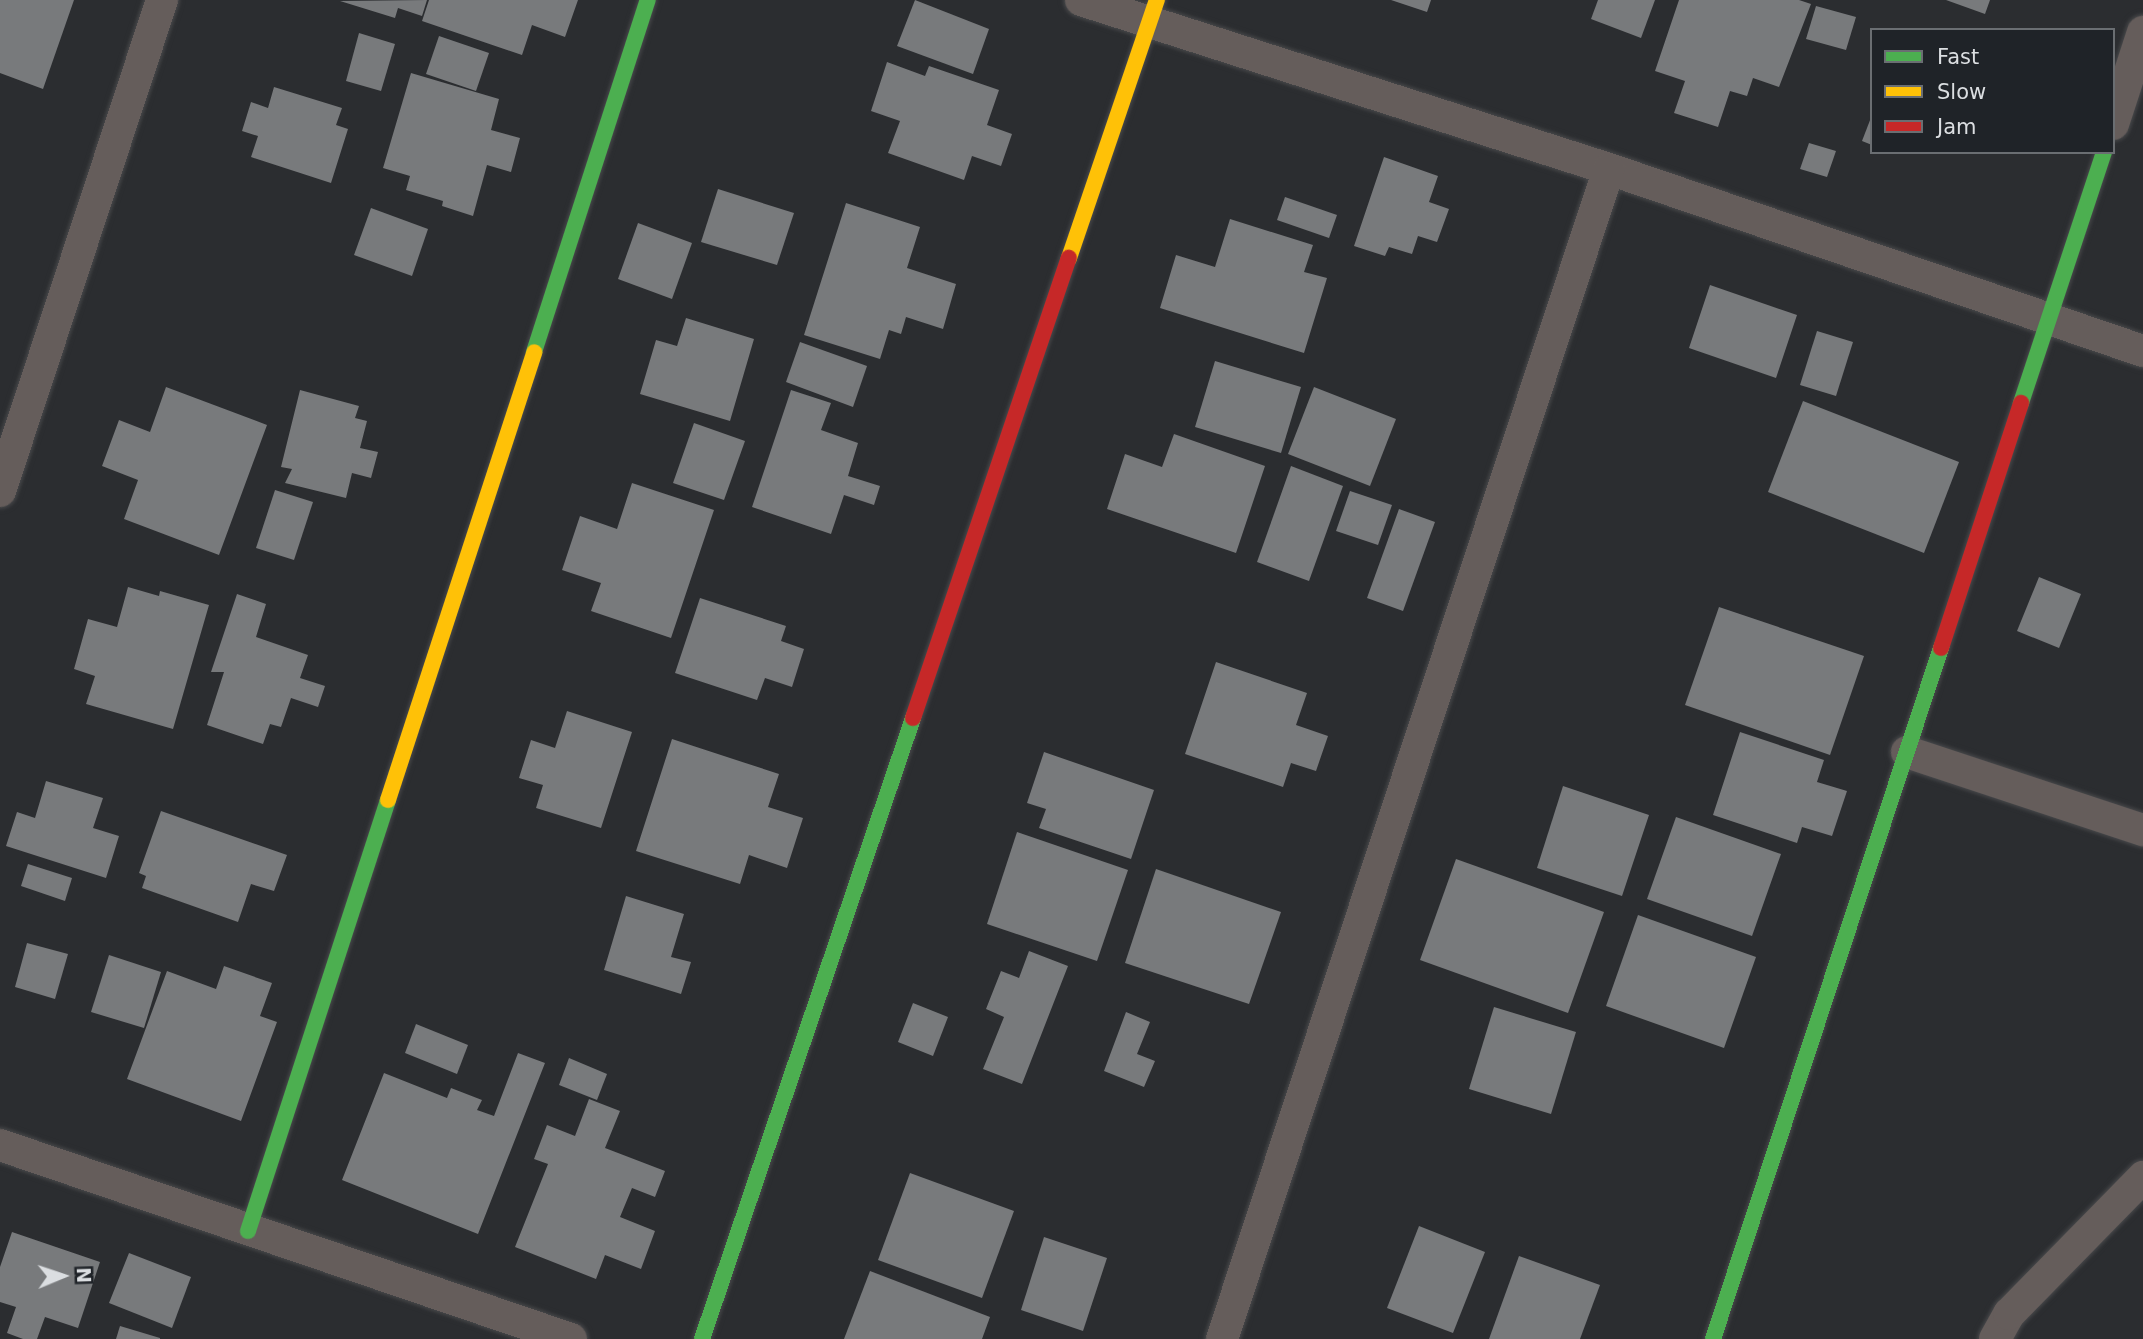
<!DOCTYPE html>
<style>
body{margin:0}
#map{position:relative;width:2143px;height:1339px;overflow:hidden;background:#2b2d30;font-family:"DejaVu Sans",sans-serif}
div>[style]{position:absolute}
.building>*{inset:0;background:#787a7c}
.roads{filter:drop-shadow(0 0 2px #48494b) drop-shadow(0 0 2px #48494b)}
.street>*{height:32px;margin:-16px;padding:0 16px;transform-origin:16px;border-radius:16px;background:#655d5b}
.fast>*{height:16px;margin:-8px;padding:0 8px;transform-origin:8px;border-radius:8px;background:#4caf50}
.slow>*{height:16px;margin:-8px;padding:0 8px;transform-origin:8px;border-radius:8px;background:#ffc107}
.jam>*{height:16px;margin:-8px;padding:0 8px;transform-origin:8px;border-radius:8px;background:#c62828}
span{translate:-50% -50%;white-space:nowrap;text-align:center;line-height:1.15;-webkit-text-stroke:7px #1f2328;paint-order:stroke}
.legend{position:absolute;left:1870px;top:28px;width:245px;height:126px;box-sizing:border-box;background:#1f2328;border:2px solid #6a6e72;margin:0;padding:9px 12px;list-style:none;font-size:21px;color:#dbdee1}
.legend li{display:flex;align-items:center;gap:14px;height:35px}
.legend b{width:35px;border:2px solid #6a6e72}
.north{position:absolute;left:28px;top:1241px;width:70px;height:70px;-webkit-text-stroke:5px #1f2328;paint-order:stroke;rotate:88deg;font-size:19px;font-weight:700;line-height:28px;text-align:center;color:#dbdee1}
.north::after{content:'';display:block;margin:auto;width:24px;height:32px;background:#dbdee1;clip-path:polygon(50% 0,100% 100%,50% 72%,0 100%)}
</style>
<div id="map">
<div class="building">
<div style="clip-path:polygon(0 0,74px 0,43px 89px,0 73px)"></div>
<div style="clip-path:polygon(427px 0,422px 16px,398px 8px,395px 18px,340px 1px)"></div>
<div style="clip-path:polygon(429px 0,578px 0,565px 37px,532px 25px,522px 55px,422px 21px)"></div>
<div style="clip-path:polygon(915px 0,989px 29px,973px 74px,897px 46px)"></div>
<div style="clip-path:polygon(1391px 0,1431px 0,1427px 12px)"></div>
<div style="clip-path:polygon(1598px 0,1655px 0,1641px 38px,1591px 19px)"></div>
<div style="clip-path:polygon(1679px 0,1799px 0,1811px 4px,1779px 87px,1753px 78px,1747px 96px,1730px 91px,1718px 127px,1674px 113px,1685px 81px,1655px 71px)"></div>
<div style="clip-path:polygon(1946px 0,1990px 0,1985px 14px)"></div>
<div style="clip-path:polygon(1816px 6px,1856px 17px,1846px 50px,1806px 39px)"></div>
<div style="clip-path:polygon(359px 33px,395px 44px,381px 91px,346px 81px)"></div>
<div style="clip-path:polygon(439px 36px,489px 53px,476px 91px,426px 74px)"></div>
<div style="clip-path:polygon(887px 62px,925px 76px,929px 66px,999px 90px,987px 125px,1012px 134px,1001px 166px,972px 156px,964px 180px,888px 153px,900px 121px,871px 111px)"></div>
<div style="clip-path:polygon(411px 73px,499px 99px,491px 130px,520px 138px,511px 172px,487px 165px,473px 216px,442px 206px,443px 201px,406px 190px,410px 176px,383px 168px)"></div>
<div style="clip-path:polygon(274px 87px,342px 108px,336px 125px,348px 129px,331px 183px,251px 157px,258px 136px,242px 131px,251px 102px,268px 108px)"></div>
<div style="clip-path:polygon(1872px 115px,1872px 145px,1862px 141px)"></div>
<div style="clip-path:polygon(1809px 143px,1836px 151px,1827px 177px,1800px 169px)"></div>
<div style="clip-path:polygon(1384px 157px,1438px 176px,1429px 202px,1449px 209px,1437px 242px,1418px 236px,1412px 254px,1389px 247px,1385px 256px,1354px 246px)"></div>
<div style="clip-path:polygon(718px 189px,794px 213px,777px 265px,701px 242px)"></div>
<div style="clip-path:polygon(1285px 197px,1337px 215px,1329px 238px,1277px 220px)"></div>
<div style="clip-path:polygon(846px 203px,920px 227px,907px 268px,956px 284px,943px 329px,906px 317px,901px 334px,889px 330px,880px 359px,804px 335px)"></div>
<div style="clip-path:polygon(371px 208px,428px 229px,412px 276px,354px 255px)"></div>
<div style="clip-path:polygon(1230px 219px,1313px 245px,1304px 272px,1327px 278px,1304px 353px,1160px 308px,1176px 255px,1215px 267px)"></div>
<div style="clip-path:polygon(638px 223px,692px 243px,672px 299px,618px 279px)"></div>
<div style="clip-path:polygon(1710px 285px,1797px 315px,1776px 378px,1689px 348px)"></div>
<div style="clip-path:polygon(686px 318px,754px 339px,730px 421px,640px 394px,656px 340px,677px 346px)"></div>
<div style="clip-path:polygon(1817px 331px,1853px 342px,1836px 396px,1800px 385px)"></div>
<div style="clip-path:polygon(800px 342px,867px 366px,853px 407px,786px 382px)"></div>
<div style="clip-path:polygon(1215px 361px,1301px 387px,1281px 453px,1195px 427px)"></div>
<div style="clip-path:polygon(166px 387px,267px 425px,219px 555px,124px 519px,138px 480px,102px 466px,119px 420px,150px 432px)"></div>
<div style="clip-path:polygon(1314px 387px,1396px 419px,1370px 486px,1288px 454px)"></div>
<div style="clip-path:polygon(300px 390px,359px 406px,355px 418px,367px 421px,360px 448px,378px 452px,371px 478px,352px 473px,346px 498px,285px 483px,292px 469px,281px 467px)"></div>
<div style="clip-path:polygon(791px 390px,831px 403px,821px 430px,858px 443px,848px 476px,880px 486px,874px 505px,844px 495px,831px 534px,752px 507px)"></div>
<div style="clip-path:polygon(1803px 401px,1959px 462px,1924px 553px,1768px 492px)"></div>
<div style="clip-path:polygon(694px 423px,745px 441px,724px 500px,673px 483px)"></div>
<div style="clip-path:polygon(1174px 434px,1265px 466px,1236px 553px,1107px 509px,1125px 454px,1162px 467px)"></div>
<div style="clip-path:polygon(1291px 466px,1343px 486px,1309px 581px,1257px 562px)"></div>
<div style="clip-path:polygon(632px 483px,714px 510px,671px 638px,591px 611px,601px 583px,562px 570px,580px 516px,617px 529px)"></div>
<div style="clip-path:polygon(275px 490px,313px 502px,294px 560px,256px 548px)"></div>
<div style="clip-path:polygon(1350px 491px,1392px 505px,1378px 545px,1336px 531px)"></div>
<div style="clip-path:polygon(1399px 509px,1435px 522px,1403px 611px,1367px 598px)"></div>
<div style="clip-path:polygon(2039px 577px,2081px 594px,2059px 648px,2017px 631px)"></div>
<div style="clip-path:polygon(128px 587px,159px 596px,160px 591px,209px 605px,173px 729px,86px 704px,95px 676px,74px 669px,88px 619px,117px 627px)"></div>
<div style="clip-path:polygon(237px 594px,266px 604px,256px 637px,308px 655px,300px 678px,325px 686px,318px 707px,291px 698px,281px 727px,270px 724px,263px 744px,207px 725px,224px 672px,211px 672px)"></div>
<div style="clip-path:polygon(700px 598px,786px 626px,781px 641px,804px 649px,792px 687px,765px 678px,757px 700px,675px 673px)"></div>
<div style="clip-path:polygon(1719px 607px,1864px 656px,1830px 755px,1685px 705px)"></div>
<div style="clip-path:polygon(1216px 662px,1307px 693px,1296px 725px,1328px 736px,1316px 771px,1291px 763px,1283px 787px,1185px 754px)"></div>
<div style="clip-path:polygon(567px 711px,632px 732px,601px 828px,536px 808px,543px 785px,519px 778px,531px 740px,555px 748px)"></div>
<div style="clip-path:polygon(1740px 732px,1824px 760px,1817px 782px,1847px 791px,1832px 836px,1802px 827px,1797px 843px,1713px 815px)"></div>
<div style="clip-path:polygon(672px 739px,779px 774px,768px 807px,803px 818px,787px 868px,749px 855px,740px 884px,636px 851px)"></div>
<div style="clip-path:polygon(1044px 752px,1154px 790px,1131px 859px,1039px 828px,1046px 809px,1027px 803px)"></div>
<div style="clip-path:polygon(46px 781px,103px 798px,93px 828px,119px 836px,106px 878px,6px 846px,17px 812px,35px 818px)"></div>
<div style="clip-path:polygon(1563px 786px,1649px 815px,1622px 896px,1537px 868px)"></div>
<div style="clip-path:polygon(161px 811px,287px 855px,274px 891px,251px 884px,238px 922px,142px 888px,146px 876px,139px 873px)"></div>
<div style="clip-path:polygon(1676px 817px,1781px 854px,1752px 936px,1647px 899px)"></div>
<div style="clip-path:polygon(1017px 832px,1128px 870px,1097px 961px,987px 924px)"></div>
<div style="clip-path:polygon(1456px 859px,1604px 912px,1568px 1013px,1420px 960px)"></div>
<div style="clip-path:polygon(28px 864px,72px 878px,65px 901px,21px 886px)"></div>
<div style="clip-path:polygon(1156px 869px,1281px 912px,1249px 1004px,1125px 963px)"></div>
<div style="clip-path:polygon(626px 896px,684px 914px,671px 957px,691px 962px,681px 994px,604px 970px)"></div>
<div style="clip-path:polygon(1638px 915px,1756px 957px,1724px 1048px,1606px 1006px)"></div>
<div style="clip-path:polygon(27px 943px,68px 954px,55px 999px,15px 987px)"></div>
<div style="clip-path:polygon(1029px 951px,1068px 966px,1022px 1084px,983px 1069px,1004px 1017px,986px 1009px,1001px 971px,1019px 978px)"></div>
<div style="clip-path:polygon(109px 955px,161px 972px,144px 1028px,91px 1012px)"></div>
<div style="clip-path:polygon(224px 966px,272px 983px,260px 1016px,277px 1022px,241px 1121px,127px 1079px,167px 971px,216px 989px)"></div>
<div style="clip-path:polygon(913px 1003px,948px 1017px,933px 1056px,898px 1042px)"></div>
<div style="clip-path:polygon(1494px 1007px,1576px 1032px,1551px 1114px,1469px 1089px)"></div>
<div style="clip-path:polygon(1126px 1012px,1150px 1022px,1137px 1054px,1155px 1061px,1144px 1087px,1104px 1071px)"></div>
<div style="clip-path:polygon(416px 1024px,468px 1045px,457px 1074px,405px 1053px)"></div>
<div style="clip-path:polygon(518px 1053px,545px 1063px,478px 1234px,342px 1180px,384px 1073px,447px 1098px,451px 1088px,482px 1100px,477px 1110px,494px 1116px)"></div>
<div style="clip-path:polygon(569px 1058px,607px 1074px,597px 1100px,559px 1085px)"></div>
<div style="clip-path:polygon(589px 1099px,620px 1111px,605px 1148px,665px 1171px,655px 1197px,632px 1188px,620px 1217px,655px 1231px,641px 1269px,605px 1255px,596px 1279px,515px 1247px,548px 1164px,534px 1159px,547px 1125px,575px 1136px)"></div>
<div style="clip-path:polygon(910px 1173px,1014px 1211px,982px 1298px,878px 1260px)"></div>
<div style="clip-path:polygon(1419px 1226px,1485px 1252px,1453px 1333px,1387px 1308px)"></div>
<div style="clip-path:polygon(12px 1232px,100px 1262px,78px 1328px,45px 1317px,37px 1339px,23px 1339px,7px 1333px,16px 1307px,0 1302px,0 1267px)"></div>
<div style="clip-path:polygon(1044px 1237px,1107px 1258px,1083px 1331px,1021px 1310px)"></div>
<div style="clip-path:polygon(129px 1253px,191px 1277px,172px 1328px,109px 1303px)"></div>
<div style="clip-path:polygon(1519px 1256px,1600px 1285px,1580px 1339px,1489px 1339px)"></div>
<div style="clip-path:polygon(870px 1271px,990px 1317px,982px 1339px,844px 1339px)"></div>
<div style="clip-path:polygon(120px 1326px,160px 1338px,160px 1339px,116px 1339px)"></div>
</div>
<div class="roads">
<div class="street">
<div style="left:1081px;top:0;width:554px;rotate:17.75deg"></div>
<div style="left:1609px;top:169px;width:564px;rotate:18.82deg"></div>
<div style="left:2113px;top:124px;width:97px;rotate:-71.9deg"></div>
<div style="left:0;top:491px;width:517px;rotate:-71.74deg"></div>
<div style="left:1907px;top:752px;width:249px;rotate:18.3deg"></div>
<div style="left:0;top:1145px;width:603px;rotate:18.77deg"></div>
<div style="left:1222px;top:1339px;width:1232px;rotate:-71.7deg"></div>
<div style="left:1995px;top:1339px;width:29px;rotate:-61deg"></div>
<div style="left:2009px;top:1314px;width:192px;rotate:-45.6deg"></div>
</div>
<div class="fast">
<div style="left:534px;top:352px;width:370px;rotate:-72.1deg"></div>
<div style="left:2021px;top:403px;width:264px;rotate:-71.7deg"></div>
<div style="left:248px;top:1231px;width:453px;rotate:-72deg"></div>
<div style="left:702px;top:1339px;width:656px;rotate:-71.23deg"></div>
<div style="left:1713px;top:1339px;width:728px;rotate:-71.74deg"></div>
</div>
<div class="slow">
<div style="left:1069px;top:258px;width:273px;rotate:-71.2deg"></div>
<div style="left:388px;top:800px;width:471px;rotate:-71.9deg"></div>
</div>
<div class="jam">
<div style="left:1941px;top:648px;width:258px;rotate:-71.9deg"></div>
<div style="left:913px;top:718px;width:486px;rotate:-71.3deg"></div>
</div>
</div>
<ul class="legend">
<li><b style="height:9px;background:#4caf50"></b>Fast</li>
<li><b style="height:9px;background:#ffc107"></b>Slow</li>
<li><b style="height:9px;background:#c62828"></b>Jam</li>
</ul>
<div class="north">N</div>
</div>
